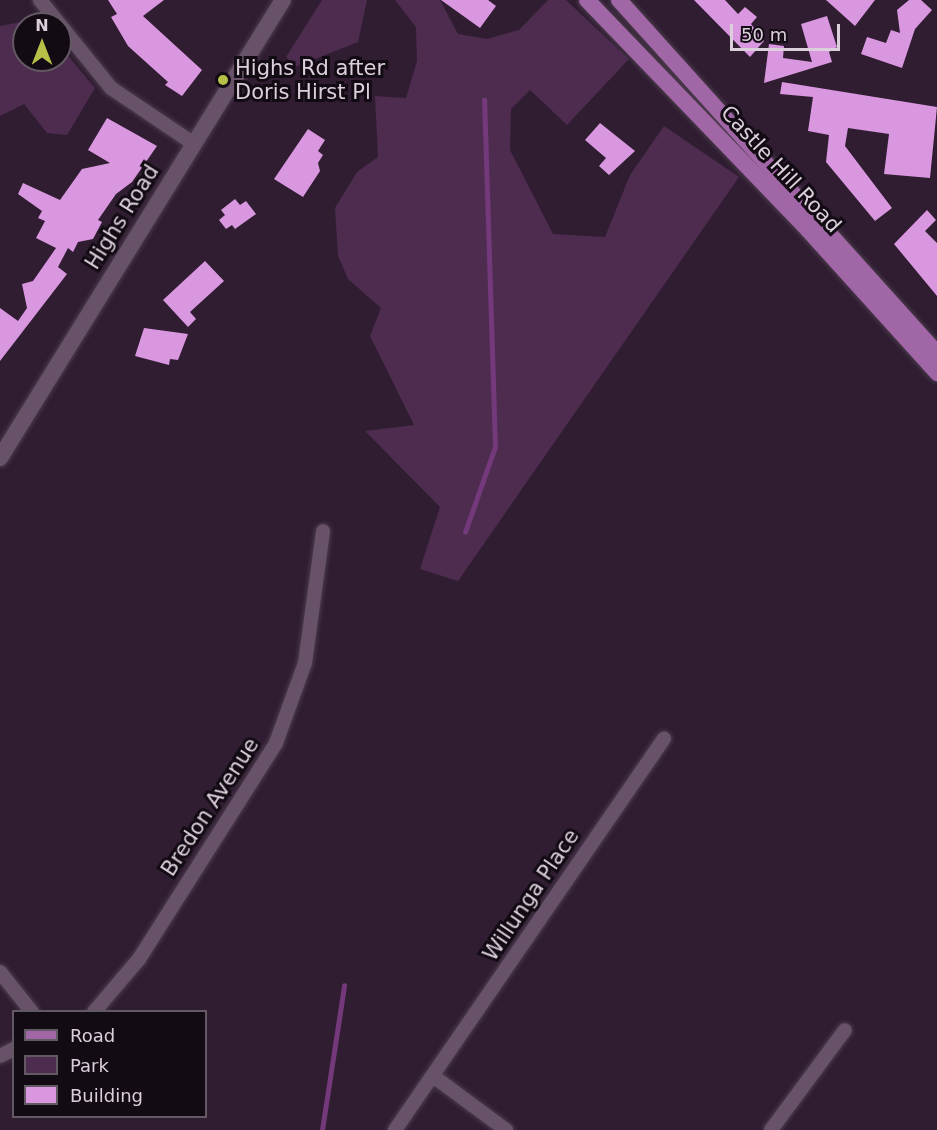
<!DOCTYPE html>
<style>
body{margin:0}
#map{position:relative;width:937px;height:1130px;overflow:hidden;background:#301d32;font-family:"DejaVu Sans",sans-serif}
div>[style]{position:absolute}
.green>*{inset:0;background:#4d2c50}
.stream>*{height:4.5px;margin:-2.25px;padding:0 2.25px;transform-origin:2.25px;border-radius:2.25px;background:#74397a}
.building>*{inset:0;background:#d997df}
.roads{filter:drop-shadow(0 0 2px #4b3b4c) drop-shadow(0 0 2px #4b3b4c)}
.minor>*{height:14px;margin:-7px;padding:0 7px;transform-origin:7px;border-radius:7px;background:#685269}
.tertiary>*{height:16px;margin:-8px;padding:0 8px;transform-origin:8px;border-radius:8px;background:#685269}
.primary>*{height:16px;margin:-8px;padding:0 8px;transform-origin:8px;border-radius:8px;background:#a166a6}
.dots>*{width:16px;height:16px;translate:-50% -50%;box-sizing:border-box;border:3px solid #130b14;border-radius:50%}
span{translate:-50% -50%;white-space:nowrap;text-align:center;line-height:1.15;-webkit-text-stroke:6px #130b14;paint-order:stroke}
.poi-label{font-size:21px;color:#dbcfdc}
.left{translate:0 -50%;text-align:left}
.street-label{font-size:21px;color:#dbcfdc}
.legend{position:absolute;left:12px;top:1010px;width:195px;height:108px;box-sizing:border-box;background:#130b14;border:2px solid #635964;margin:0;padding:8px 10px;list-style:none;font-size:18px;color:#dbcfdc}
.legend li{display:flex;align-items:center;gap:12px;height:30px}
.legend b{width:30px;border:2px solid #635964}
.north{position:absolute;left:12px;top:12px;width:60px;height:60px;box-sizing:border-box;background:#130b14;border:2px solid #635964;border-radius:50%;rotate:0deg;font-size:16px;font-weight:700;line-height:24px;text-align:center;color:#dbcfdc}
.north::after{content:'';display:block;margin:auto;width:21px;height:27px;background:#b7c148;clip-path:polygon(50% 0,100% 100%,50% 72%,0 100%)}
.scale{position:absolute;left:730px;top:24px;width:110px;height:27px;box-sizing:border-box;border:3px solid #dbcfdc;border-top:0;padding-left:8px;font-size:18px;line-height:21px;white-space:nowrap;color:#dbcfdc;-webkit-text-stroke:4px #130b14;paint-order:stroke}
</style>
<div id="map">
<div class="green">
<div style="clip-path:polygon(322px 0,367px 0,358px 42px,295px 67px,286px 57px)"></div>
<div style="clip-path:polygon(395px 0,440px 0,458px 34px,487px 39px,519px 30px,548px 0,566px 0,629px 59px,567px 125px,530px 90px,511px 109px,510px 150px,553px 234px,605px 237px,630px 175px,664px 126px,739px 177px,458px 581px,420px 569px,440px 507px,365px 431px,414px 425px,370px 336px,381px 308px,348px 279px,338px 256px,335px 208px,357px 172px,378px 157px,375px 96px,406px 98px,417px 61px,416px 27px)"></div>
<div style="clip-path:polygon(37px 19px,42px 24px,24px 24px,24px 60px,60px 60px,60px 46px,95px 88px,67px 135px,47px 133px,24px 104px,0 116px,0 26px)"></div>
</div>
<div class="stream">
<div style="left:465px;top:532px;width:90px;rotate:-70.6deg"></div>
<div style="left:495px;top:447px;width:347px;rotate:-91.8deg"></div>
<div style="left:322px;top:1130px;width:146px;rotate:-81.3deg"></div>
</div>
<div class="building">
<div style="clip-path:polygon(108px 0,164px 0,143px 16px,202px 70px,182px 96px,165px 85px,168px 82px,128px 46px,111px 17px,117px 14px)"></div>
<div style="clip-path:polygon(441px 0,488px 0,496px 6px,480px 28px)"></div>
<div style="clip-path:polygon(694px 0,725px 0,738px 14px,745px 7px,757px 17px,751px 24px,764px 41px,750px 57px)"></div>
<div style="clip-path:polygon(826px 0,875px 0,855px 26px)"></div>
<div style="clip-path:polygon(909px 0,921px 0,932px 10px,915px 29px,902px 68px,861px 54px,867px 37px,886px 43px,891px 30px,900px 33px,897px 10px)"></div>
<div style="clip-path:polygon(827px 16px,837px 47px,829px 52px,832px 62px,764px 83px,769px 44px,784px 46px,783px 58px,812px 62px,801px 24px)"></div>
<div style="clip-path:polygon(782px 82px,937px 107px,930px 178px,884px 174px,889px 134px,848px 128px,845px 146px,892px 208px,875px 221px,826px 162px,829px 135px,808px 131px,813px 97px,780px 94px)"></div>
<div style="clip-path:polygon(107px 118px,157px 146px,132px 182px,116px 194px,98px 220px,102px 222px,93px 239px,78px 242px,73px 252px,68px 248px,58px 267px,67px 274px,0 361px,0 308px,18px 321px,27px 308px,22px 284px,33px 281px,56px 248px,36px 238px,45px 221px,38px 218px,42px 211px,18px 194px,23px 183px,60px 200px,82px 169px,110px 163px,88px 150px)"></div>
<div style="clip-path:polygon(600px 123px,635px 151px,609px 175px,599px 166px,606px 158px,585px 140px)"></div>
<div style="clip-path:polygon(308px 129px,325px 140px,318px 151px,323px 155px,318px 163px,320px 171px,303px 197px,274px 179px)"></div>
<div style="clip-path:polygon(235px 199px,240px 205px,246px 201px,256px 214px,235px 229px,232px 225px,226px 229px,219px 220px,225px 215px,221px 210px)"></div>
<div style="clip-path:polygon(927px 210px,936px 220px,925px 231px,937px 243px,937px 296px,894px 244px)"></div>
<div style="clip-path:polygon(205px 261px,224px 281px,190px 312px,196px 319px,188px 327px,163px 300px)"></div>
<div style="clip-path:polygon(144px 328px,188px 334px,178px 360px,170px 359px,169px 365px,135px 356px)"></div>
</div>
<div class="roads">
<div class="minor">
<div style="left:40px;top:0;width:113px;rotate:51.1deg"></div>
<div style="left:111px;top:88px;width:100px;rotate:34deg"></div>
<div style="left:0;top:972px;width:51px;rotate:51.3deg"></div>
<div style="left:94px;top:1012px;width:70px;rotate:-49.7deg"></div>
<div style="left:139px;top:959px;width:256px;rotate:-57.6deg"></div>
<div style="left:276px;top:743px;width:85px;rotate:-70.1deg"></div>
<div style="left:305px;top:663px;width:133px;rotate:-82.2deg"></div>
<div style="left:0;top:1056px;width:16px;rotate:-27deg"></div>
<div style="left:433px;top:1076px;width:91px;rotate:36.5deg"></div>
<div style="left:395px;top:1130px;width:475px;rotate:-55.5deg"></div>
<div style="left:771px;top:1130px;width:124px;rotate:-53.5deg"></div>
</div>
<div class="tertiary">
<div style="left:0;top:458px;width:538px;rotate:-58.29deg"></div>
</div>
<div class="primary">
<div style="left:587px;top:0;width:319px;rotate:46.1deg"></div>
<div style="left:808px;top:230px;width:193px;rotate:47.9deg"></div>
<div style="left:619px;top:0;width:475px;rotate:48deg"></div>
</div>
</div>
<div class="dots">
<div style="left:223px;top:80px;background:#b7c148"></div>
</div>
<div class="poi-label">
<span class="left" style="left:235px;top:80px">Highs Rd after<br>Doris Hirst Pl</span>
</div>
<div class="street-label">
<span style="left:781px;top:169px;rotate:47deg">Castle Hill Road</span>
<span style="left:122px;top:217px;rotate:-58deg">Highs Road</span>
<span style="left:210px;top:807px;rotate:-57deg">Bredon Avenue</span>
<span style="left:531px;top:895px;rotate:-56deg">Willunga Place</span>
</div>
<ul class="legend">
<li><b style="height:8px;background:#a166a6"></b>Road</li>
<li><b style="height:16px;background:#4d2c50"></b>Park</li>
<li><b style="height:16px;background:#d997df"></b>Building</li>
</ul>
<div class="north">N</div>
<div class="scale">50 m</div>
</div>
